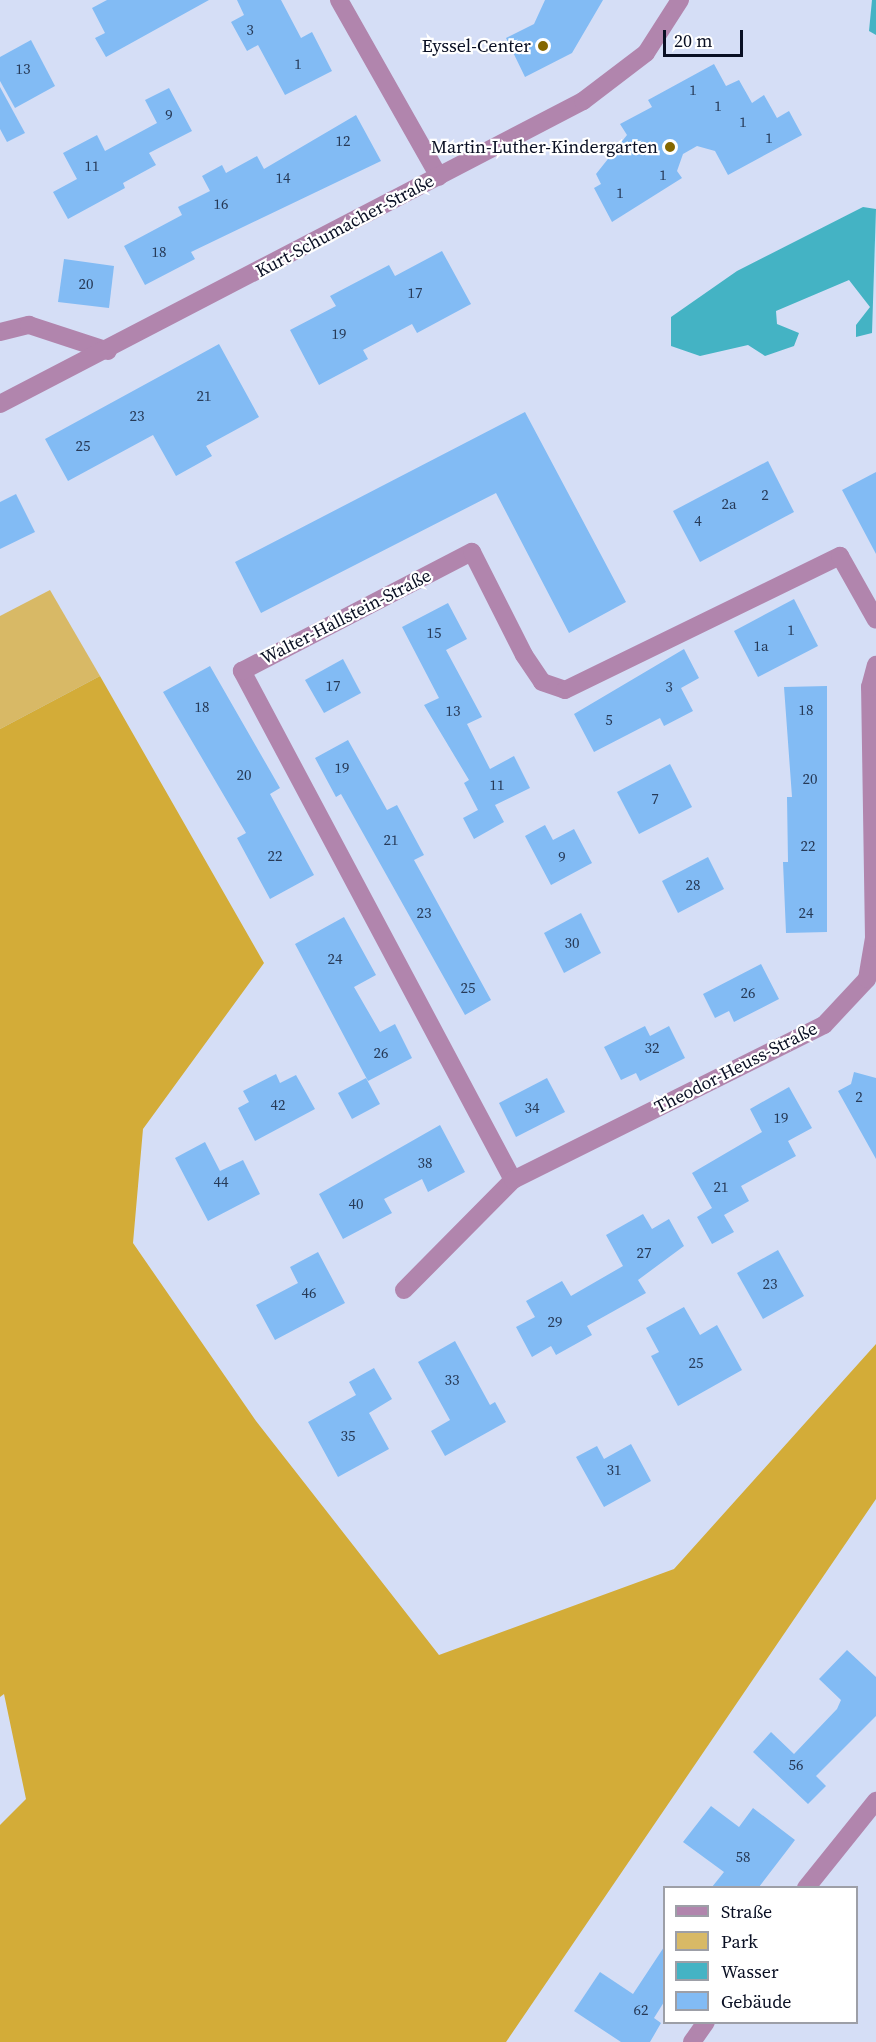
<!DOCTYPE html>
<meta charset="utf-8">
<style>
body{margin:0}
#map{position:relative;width:876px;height:2042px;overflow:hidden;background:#d5def6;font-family:"Source Serif 4",serif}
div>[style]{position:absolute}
.green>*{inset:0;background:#d8b966}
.forest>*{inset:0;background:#d3ac38}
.water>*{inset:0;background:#44b3c4}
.building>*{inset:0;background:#82bbf4}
.minor>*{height:18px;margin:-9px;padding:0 9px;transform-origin:9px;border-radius:9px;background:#b185ad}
.dots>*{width:16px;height:16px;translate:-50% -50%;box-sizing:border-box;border:3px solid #fff;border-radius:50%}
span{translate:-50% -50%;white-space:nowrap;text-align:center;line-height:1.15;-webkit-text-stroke:4.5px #fff;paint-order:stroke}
.number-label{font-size:15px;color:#273a57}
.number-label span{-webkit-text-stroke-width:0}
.poi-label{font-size:18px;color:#090f23}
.right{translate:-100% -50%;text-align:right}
.street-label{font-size:18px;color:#090f23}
.legend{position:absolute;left:663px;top:1886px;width:195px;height:138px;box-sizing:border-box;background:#fff;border:2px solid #9d9fa7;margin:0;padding:8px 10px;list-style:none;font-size:18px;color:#090f23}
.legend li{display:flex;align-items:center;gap:12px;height:30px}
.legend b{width:30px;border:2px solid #9d9fa7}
.scale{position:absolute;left:663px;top:30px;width:80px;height:27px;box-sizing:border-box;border:3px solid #090f23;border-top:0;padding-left:8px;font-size:18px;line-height:21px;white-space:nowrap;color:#090f23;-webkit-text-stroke:4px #fff;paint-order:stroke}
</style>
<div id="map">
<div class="green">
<div style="clip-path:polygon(50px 590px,100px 676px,0 729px,0 616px)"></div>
</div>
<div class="forest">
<div style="clip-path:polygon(100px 676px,264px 963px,143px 1129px,133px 1243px,256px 1421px,439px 1655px,674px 1569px,876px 1344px,876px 1499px,506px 2042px,0 2042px,0 1825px,26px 1799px,4px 1694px,0 1697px,0 729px)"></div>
</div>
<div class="water">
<div style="clip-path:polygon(872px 0,876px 0,876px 35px,869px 31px)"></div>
<div style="clip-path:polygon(863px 207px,876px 209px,872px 333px,856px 337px,856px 325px,870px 307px,849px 280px,776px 311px,777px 324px,799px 333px,794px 346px,765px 356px,748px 345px,700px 356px,671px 346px,671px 317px,737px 271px)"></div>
</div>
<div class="building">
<div style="clip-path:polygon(107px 0,209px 0,106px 57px,95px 38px,105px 33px,92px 8px)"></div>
<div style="clip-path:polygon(237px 0,281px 0,301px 38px,312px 32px,332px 71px,285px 95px,258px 45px,247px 51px,231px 22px,244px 15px)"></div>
<div style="clip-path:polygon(545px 0,603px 0,572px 53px,525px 77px,506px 38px,534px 24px)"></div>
<div style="clip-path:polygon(31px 40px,55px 86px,15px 108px,0 81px,0 57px)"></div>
<div style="clip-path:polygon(714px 64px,726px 86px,739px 80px,752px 103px,764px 95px,777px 118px,789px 111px,802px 135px,728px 175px,715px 151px,697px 146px,683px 154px,677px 171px,682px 178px,612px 222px,594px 188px,601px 184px,596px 174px,627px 135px,620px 124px,652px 107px,648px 100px)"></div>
<div style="clip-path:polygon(0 87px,25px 133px,7px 142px,0 129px)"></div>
<div style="clip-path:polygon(169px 88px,192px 131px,149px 153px,156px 165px,123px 183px,125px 188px,68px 219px,53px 192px,77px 179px,63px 153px,97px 135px,105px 151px,157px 123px,145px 100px)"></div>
<div style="clip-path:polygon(356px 115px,381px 161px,191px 252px,195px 259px,145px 285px,124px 246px,182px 215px,178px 207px,210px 191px,202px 176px,222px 165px,226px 173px,257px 156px,264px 169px)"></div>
<div style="clip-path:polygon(442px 251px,471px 304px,417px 333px,412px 324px,363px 350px,368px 359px,319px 385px,290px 330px,336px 306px,330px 296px,389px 265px,395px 276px)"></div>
<div style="clip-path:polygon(64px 259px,114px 266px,109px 308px,58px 302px)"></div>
<div style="clip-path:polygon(219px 344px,259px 417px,206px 446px,212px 456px,176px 476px,153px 435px,68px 481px,45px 439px)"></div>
<div style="clip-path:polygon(525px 412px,626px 602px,569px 633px,496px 493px,261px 613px,235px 562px)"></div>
<div style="clip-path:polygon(768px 461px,794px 512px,700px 562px,673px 511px)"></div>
<div style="clip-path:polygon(876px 472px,876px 554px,842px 490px)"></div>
<div style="clip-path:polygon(16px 494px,35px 532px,0 549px,0 502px)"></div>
<div style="clip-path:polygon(794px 599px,818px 646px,758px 677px,734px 631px)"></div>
<div style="clip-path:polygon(448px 603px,467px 639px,446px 650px,482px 717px,467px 724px,490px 769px,514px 756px,530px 788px,495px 805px,504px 822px,474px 839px,463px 818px,478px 810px,464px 783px,469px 780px,424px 705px,439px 698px,402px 627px)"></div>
<div style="clip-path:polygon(684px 649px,699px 678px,681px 688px,693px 711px,664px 726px,660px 718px,594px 752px,574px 714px)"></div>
<div style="clip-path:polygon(343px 659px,361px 693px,324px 713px,305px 680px)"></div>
<div style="clip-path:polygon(210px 666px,280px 788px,270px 794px,314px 875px,270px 899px,237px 838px,246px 833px,163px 692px)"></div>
<div style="clip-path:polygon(827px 686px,827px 932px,786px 933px,783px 862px,788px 862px,787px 797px,792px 797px,784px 687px)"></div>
<div style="clip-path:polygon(348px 740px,387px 810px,397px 805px,424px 855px,414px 860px,491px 1000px,465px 1015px,341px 794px,336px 797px,315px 758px)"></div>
<div style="clip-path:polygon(670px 764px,692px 807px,639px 834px,617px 792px)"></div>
<div style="clip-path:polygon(545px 825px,553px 840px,574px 829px,592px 863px,551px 885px,525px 836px)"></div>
<div style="clip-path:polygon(708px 857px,724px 889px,678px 913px,662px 881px)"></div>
<div style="clip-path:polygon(581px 913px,601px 953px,564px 973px,544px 933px)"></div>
<div style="clip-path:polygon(344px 917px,376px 975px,354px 987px,380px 1032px,395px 1024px,412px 1058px,368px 1081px,295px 944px)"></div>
<div style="clip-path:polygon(761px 964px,779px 999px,734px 1022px,729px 1011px,715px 1018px,703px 994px)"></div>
<div style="clip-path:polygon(645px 1026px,650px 1036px,669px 1026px,685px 1058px,640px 1081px,636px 1073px,621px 1080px,604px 1047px)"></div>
<div style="clip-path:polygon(854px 1072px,876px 1078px,876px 1159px,838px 1091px,851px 1084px)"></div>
<div style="clip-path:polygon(276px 1074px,280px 1083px,296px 1075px,315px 1109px,255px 1141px,238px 1108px,249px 1102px,243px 1091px)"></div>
<div style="clip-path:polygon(366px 1078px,380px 1104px,352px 1119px,338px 1093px)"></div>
<div style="clip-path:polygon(547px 1078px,565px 1112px,516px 1137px,499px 1103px)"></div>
<div style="clip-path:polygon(789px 1087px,812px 1128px,788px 1141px,796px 1156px,741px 1186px,749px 1201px,724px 1215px,734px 1232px,712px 1244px,697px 1217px,712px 1208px,692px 1173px,762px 1132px,750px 1109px)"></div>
<div style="clip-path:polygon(440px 1125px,465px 1172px,428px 1192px,422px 1179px,384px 1199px,392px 1213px,343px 1239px,319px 1194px)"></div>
<div style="clip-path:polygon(205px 1142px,220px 1171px,243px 1160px,260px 1194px,208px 1221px,175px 1158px)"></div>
<div style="clip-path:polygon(643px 1214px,652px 1229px,669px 1219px,684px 1246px,638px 1280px,646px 1293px,587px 1326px,592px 1335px,556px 1355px,551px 1346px,532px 1357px,516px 1327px,535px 1317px,526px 1301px,562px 1281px,571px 1296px,623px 1266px,606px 1235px)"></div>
<div style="clip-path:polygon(778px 1250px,804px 1296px,763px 1319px,737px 1273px)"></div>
<div style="clip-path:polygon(318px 1252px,345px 1303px,275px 1340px,256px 1305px,298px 1283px,290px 1267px)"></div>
<div style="clip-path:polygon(684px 1307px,700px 1335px,717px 1325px,742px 1370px,678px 1406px,651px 1356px,659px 1352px,646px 1328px)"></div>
<div style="clip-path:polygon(455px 1341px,490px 1405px,495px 1402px,506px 1422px,445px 1456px,431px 1431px,450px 1420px,418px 1362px)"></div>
<div style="clip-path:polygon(374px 1368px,392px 1399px,369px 1413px,389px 1449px,338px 1477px,308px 1422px,356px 1395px,349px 1382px)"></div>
<div style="clip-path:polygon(631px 1444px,651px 1481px,604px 1507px,576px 1457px,597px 1446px,604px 1459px)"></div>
<div style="clip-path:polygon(847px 1650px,876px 1677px,876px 1716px,816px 1776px,826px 1786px,808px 1804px,753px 1752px,771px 1732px,794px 1754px,837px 1709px,841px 1700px,819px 1679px)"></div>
<div style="clip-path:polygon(711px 1806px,739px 1827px,753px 1808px,795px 1840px,759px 1887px,712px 1887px,724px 1872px,683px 1842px)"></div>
<div style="clip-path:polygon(664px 1947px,664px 2002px,654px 2018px,661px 2023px,650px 2042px,621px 2042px,574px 2011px,600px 1972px,633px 1994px)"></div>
</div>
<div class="minor">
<div style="left:339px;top:0;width:203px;rotate:60.5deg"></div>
<div style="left:0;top:332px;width:30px;rotate:-14deg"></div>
<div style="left:29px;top:325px;width:83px;rotate:18.2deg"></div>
<div style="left:0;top:404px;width:657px;rotate:-27.46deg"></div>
<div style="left:583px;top:101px;width:79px;rotate:-37.3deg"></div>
<div style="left:646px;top:53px;width:63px;rotate:-57.3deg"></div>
<div style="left:513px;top:1180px;width:577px;rotate:-118.03deg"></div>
<div style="left:242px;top:671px;width:259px;rotate:-27.4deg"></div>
<div style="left:472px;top:552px;width:115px;rotate:63.2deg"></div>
<div style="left:524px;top:655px;width:32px;rotate:56deg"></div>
<div style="left:542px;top:682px;width:24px;rotate:19deg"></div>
<div style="left:565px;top:690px;width:306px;rotate:-26deg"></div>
<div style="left:840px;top:556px;width:73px;rotate:60.6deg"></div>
<div style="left:404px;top:1290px;width:155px;rotate:-45.3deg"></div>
<div style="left:513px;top:1180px;width:347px;rotate:-26.5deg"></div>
<div style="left:824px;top:1025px;width:63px;rotate:-46.9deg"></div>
<div style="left:867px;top:979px;width:42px;rotate:-80.3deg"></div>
<div style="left:874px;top:938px;width:251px;rotate:-90.9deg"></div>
<div style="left:870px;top:687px;width:23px;rotate:-75deg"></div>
<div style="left:806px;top:1888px;width:112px;rotate:-51.2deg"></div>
<div style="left:692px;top:2042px;width:24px;rotate:-55deg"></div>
</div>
<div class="dots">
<div style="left:543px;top:46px;background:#846700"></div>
<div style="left:670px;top:147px;background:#846700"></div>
</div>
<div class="number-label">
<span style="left:250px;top:30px">3</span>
<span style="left:298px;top:64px">1</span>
<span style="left:23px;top:69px">13</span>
<span style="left:693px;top:90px">1</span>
<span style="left:718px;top:106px">1</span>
<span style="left:169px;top:115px">9</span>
<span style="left:743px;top:122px">1</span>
<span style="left:769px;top:138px">1</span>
<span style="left:343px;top:141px">12</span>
<span style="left:92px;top:166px">11</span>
<span style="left:663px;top:175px">1</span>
<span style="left:283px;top:178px">14</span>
<span style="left:620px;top:193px">1</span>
<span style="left:221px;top:204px">16</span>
<span style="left:159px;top:252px">18</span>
<span style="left:86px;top:284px">20</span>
<span style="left:415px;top:293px">17</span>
<span style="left:339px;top:334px">19</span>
<span style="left:204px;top:396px">21</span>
<span style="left:137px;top:416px">23</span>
<span style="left:83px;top:446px">25</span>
<span style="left:765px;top:495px">2</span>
<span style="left:729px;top:504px">2a</span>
<span style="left:698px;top:521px">4</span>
<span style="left:791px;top:630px">1</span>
<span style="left:434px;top:633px">15</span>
<span style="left:761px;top:646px">1a</span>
<span style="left:333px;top:686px">17</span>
<span style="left:669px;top:687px">3</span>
<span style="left:202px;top:707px">18</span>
<span style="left:806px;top:710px">18</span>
<span style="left:453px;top:711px">13</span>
<span style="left:609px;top:720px">5</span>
<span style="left:342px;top:768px">19</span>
<span style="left:244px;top:775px">20</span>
<span style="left:810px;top:779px">20</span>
<span style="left:497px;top:785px">11</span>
<span style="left:655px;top:799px">7</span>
<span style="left:391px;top:840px">21</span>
<span style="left:808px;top:846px">22</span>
<span style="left:275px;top:856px">22</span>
<span style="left:562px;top:857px">9</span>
<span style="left:693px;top:885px">28</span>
<span style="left:424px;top:913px">23</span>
<span style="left:806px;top:913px">24</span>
<span style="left:572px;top:943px">30</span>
<span style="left:335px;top:959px">24</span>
<span style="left:468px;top:988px">25</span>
<span style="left:748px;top:993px">26</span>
<span style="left:652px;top:1048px">32</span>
<span style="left:381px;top:1053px">26</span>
<span style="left:859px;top:1097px">2</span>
<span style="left:278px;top:1105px">42</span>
<span style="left:532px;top:1108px">34</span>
<span style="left:781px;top:1118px">19</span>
<span style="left:425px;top:1163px">38</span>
<span style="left:221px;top:1182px">44</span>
<span style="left:721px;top:1187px">21</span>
<span style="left:356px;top:1204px">40</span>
<span style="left:644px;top:1253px">27</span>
<span style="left:770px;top:1284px">23</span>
<span style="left:309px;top:1293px">46</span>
<span style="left:555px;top:1322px">29</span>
<span style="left:696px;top:1363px">25</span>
<span style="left:452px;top:1380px">33</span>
<span style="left:348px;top:1436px">35</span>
<span style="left:614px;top:1470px">31</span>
<span style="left:796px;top:1765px">56</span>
<span style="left:743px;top:1857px">58</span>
<span style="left:641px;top:2010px">62</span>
</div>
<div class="poi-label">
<span class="right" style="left:531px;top:46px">Eyssel-Center</span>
<span class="right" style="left:658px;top:147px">Martin-Luther-Kindergarten</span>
</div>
<div class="street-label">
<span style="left:345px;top:226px;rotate:-28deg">Kurt-Schumacher-Straße</span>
<span style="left:346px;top:617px;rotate:-27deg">Walter-Hallstein-Straße</span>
<span style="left:736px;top:1068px;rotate:-27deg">Theodor-Heuss-Straße</span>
</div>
<ul class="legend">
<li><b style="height:8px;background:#b185ad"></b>Straße</li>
<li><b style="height:16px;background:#d8b966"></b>Park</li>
<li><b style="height:16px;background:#44b3c4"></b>Wasser</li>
<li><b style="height:16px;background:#82bbf4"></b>Gebäude</li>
</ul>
<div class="scale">20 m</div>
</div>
